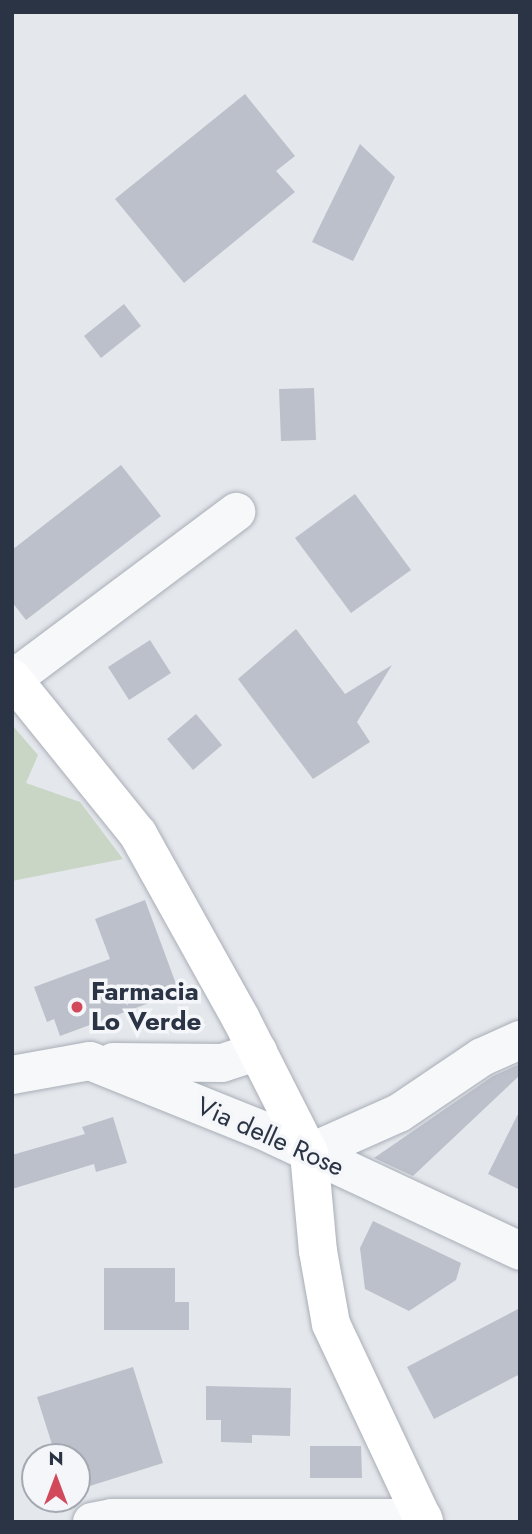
<!DOCTYPE html>
<style>
body{margin:0}
#map{position:relative;width:532px;height:1534px;overflow:hidden;background:#e4e7ec;font-family:Jost,sans-serif}
div>[style]{position:absolute}
.green>*{inset:0;background:#c9d6c5}
.building>*{inset:0;background:#bbc0ca}
.roads{filter:drop-shadow(0 0 2px #a9aeb7) drop-shadow(0 0 2px #a9aeb7)}
.street>*{height:38px;margin:-19px;padding:0 19px;transform-origin:19px;border-radius:19px;background:#f7f8fa}
.secondary>*{height:38px;margin:-19px;padding:0 19px;transform-origin:19px;border-radius:19px;background:#fff}
.dots>*{width:19px;height:19px;translate:-50% -50%;box-sizing:border-box;border:4px solid #f4f6f9;border-radius:50%}
span{translate:-50% -50%;white-space:nowrap;text-align:center;line-height:1.15;-webkit-text-stroke:7px #f4f6f9;paint-order:stroke}
.poi-label{font-size:26px;color:#2b3445;font-weight:700}
.left{translate:0 -50%;text-align:left}
.street-label{font-size:26px;color:#2b3445}
.frame{position:absolute;inset:0;border:14px solid #2b3445;pointer-events:none}
.north{position:absolute;left:21px;top:1443px;width:70px;height:70px;box-sizing:border-box;background:#f4f6f9;border:2px solid #a4a8b1;border-radius:50%;rotate:0deg;font-size:19px;font-weight:700;line-height:28px;text-align:center;color:#2b3445}
.north::after{content:'';display:block;margin:auto;width:24px;height:32px;background:#d1495b;clip-path:polygon(50% 0,100% 100%,50% 72%,0 100%)}
</style>
<div id="map">
<div class="green">
<div style="clip-path:polygon(12px 725px,38px 755px,26px 783px,80px 802px,123px 859px,12px 881px)"></div>
</div>
<div class="building">
<div style="clip-path:polygon(245px 94px,295px 156px,276px 171px,295px 192px,184px 283px,115px 199px)"></div>
<div style="clip-path:polygon(360px 144px,395px 177px,353px 261px,312px 242px)"></div>
<div style="clip-path:polygon(124px 304px,141px 326px,101px 358px,84px 336px)"></div>
<div style="clip-path:polygon(314px 388px,316px 440px,281px 441px,279px 389px)"></div>
<div style="clip-path:polygon(121px 465px,161px 516px,26px 620px,12px 602px,12px 550px)"></div>
<div style="clip-path:polygon(355px 494px,411px 570px,351px 613px,295px 538px)"></div>
<div style="clip-path:polygon(296px 629px,345px 694px,392px 665px,357px 722px,370px 742px,313px 779px,238px 679px)"></div>
<div style="clip-path:polygon(150px 640px,171px 673px,129px 700px,108px 667px)"></div>
<div style="clip-path:polygon(196px 714px,222px 745px,193px 770px,167px 739px)"></div>
<div style="clip-path:polygon(145px 900px,179px 992px,60px 1036px,54px 1019px,47px 1022px,34px 987px,110px 959px,95px 919px)"></div>
<div style="clip-path:polygon(520px 1064px,520px 1075px,413px 1176px,374px 1158px,493px 1076px)"></div>
<div style="clip-path:polygon(520px 1110px,520px 1190px,488px 1174px)"></div>
<div style="clip-path:polygon(113px 1117px,127px 1163px,96px 1172px,94px 1164px,12px 1189px,12px 1155px,85px 1134px,82px 1127px)"></div>
<div style="clip-path:polygon(373px 1221px,461px 1263px,456px 1280px,409px 1311px,365px 1289px,360px 1248px)"></div>
<div style="clip-path:polygon(104px 1268px,175px 1268px,175px 1302px,189px 1302px,189px 1330px,104px 1330px)"></div>
<div style="clip-path:polygon(520px 1308px,520px 1374px,434px 1419px,407px 1367px)"></div>
<div style="clip-path:polygon(133px 1367px,163px 1463px,77px 1490px,77px 1457px,56px 1457px,37px 1397px)"></div>
<div style="clip-path:polygon(206px 1386px,291px 1388px,290px 1436px,252px 1435px,252px 1443px,221px 1442px,221px 1420px,206px 1420px)"></div>
<div style="clip-path:polygon(310px 1446px,361px 1446px,362px 1478px,310px 1478px)"></div>
</div>
<div class="roads">
<div class="street">
<div style="left:13px;top:679px;width:279px;rotate:-36.8deg"></div>
<div style="left:113px;top:1062px;width:109px;rotate:0.5deg"></div>
<div style="left:222px;top:1063px;width:38px;rotate:-18deg"></div>
<div style="left:12px;top:1075px;width:79px;rotate:-10.2deg"></div>
<div style="left:90px;top:1061px;width:185px;rotate:21.9deg"></div>
<div style="left:262px;top:1130px;width:285px;rotate:25.1deg"></div>
<div style="left:309px;top:1153px;width:98px;rotate:-24deg"></div>
<div style="left:399px;top:1113px;width:100px;rotate:-34deg"></div>
<div style="left:482px;top:1057px;width:42px;rotate:-24.1deg"></div>
<div style="left:92px;top:1522px;width:20px;rotate:-11deg"></div>
<div style="left:112px;top:1518px;width:311px"></div>
</div>
<div class="secondary">
<div style="left:12px;top:678px;width:201px;rotate:51.1deg"></div>
<div style="left:138px;top:834px;width:210px;rotate:60.9deg"></div>
<div style="left:240px;top:1017px;width:153px;rotate:63.1deg"></div>
<div style="left:309px;top:1153px;width:98px;rotate:84.8deg"></div>
<div style="left:318px;top:1251px;width:74px;rotate:79.9deg"></div>
<div style="left:331px;top:1324px;width:219px;rotate:64.8deg"></div>
</div>
</div>
<div class="dots">
<div style="left:77px;top:1007px;background:#d1495b"></div>
</div>
<div class="poi-label">
<span class="left" style="left:91px;top:1007px">Farmacia<br>Lo Verde</span>
</div>
<div class="street-label">
<span style="left:270px;top:1137px;rotate:24deg">Via delle Rose</span>
</div>
<div class="frame"></div>
<div class="north">N</div>
</div>
